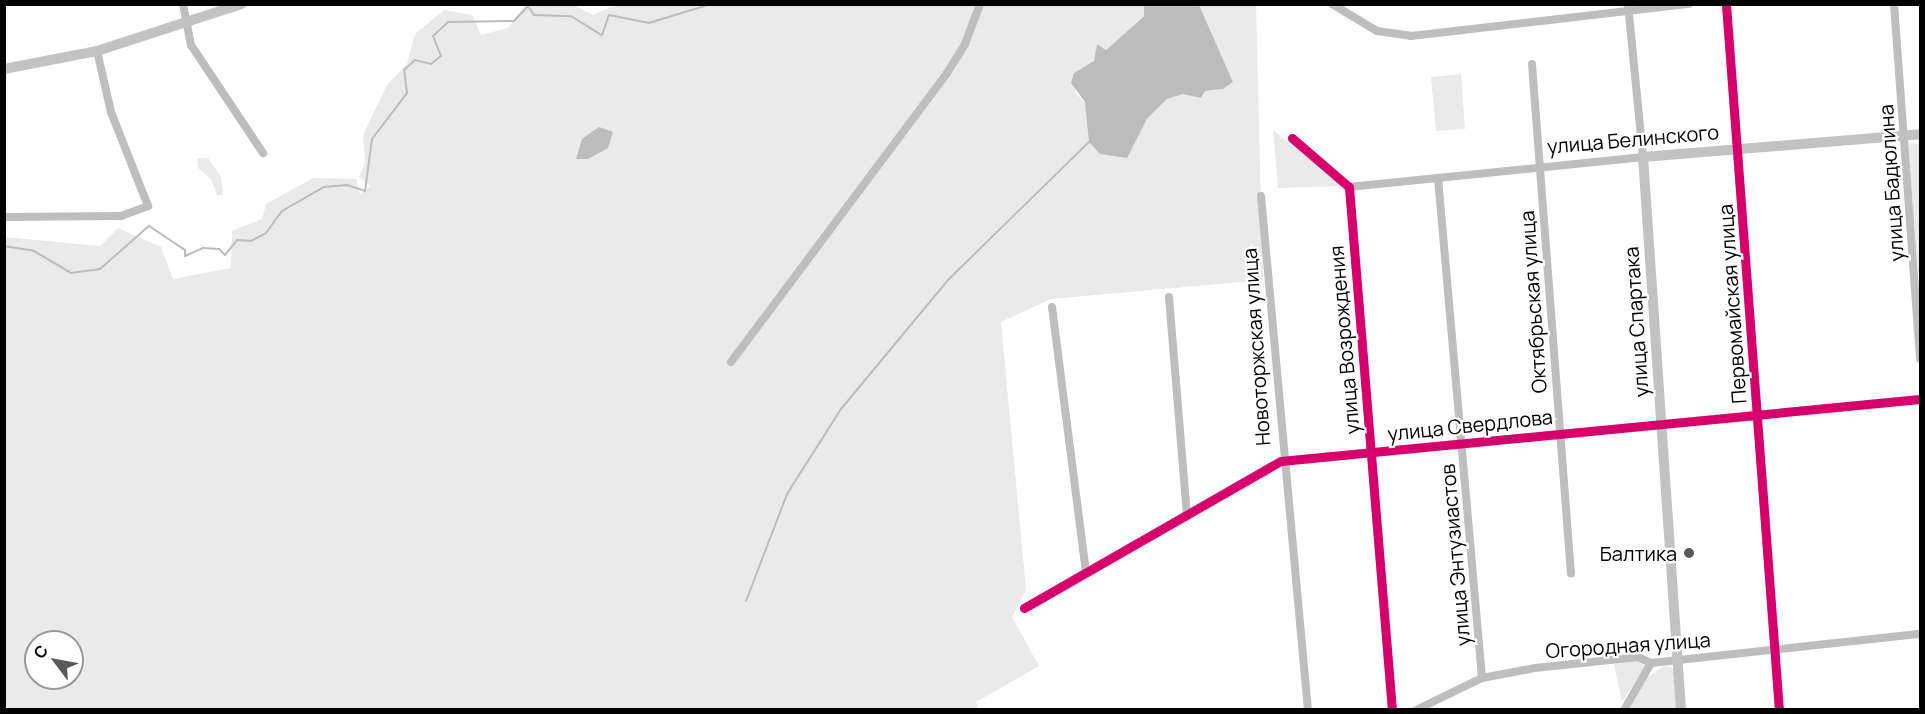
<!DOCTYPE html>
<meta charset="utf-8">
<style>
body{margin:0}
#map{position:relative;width:1925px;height:714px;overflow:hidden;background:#fff;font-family:Manrope,sans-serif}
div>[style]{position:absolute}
.green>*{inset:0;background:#eaeaea}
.water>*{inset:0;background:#bcbcbc}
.stream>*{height:2px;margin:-1px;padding:0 1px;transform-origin:1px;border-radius:1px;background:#bcbcbc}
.street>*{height:8px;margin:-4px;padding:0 4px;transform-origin:4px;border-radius:4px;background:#bebebe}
.secondary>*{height:10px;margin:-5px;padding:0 5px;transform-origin:5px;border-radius:5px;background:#c2c2c2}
.cycleway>*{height:9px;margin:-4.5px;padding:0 4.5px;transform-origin:4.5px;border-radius:4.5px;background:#d6006c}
.dots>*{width:16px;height:16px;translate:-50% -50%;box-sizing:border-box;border:3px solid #fff;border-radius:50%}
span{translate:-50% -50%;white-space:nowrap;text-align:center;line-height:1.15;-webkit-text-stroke:4.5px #fff;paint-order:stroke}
.street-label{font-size:20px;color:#000}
.poi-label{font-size:20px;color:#000}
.right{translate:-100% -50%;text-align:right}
.frame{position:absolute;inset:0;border:6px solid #000;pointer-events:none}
.north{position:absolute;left:24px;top:630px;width:60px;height:60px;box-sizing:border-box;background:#fff;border:2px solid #999;border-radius:50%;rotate:302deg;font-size:16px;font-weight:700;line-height:24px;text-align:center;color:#000}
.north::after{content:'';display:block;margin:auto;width:21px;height:27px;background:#595959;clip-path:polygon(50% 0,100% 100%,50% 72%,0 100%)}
</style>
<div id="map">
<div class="green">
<div style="clip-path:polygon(evenodd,526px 4px,575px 6px,593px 15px,618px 4px,1144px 5px,1144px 15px,1106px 50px,1097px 44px,1094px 61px,1074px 73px,1075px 93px,1085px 102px,1090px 130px,1126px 158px,1147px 119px,1167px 99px,1183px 94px,1201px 98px,1205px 91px,1223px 89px,1233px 82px,1199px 5px,1256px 5px,1263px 280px,1051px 299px,1001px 322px,1026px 590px,1012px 617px,1039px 666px,976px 702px,979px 709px,5px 709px,4px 237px,100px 246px,118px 228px,161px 247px,173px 279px,231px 268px,232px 231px,262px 219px,266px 204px,313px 178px,356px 179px,360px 194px,370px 186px,359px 177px,365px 163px,363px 135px,387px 85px,407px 64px,415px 34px,444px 10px,472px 15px,481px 35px,508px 28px,526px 4px,36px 642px,72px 642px,72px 678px,36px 678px,36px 642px)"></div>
<div style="clip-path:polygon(1461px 74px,1465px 129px,1436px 131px,1431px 77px)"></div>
<div style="clip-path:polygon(1273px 130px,1342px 186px,1278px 188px)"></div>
<div style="clip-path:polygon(1908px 143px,1920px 144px,1920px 296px)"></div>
<div style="clip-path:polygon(197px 158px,208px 158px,221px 177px,223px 195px,217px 195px,211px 179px,198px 168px)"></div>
<div style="clip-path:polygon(1638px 659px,1645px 667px,1622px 702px,1614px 664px)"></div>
<div style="clip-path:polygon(1664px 666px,1675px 669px,1677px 709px,1629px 710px,1643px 680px)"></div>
</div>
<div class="water">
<div style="clip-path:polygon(1144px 4px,1199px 5px,1233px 82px,1223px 89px,1205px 91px,1201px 98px,1183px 94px,1167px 99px,1147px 119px,1127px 158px,1100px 154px,1089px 142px,1085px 102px,1071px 83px,1074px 73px,1094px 61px,1097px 44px,1106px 50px,1144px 16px)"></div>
<div style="clip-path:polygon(599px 127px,613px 132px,608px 148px,588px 159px,576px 159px,582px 139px)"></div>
</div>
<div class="stream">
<div style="left:4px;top:246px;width:30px;rotate:9deg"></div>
<div style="left:34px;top:251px;width:43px;rotate:30.7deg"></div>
<div style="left:71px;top:273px;width:29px;rotate:-8deg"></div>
<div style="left:100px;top:269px;width:65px;rotate:-41.3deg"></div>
<div style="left:149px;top:226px;width:43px;rotate:33.7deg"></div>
<div style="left:185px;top:250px;width:6px;rotate:90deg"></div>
<div style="left:185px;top:256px;width:20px;rotate:-24deg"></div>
<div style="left:203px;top:248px;width:16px;rotate:4deg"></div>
<div style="left:219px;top:249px;width:8px;rotate:45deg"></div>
<div style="left:225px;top:255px;width:19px;rotate:-51deg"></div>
<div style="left:237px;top:240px;width:14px;rotate:4deg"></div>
<div style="left:251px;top:241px;width:17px;rotate:-28deg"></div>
<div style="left:266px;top:233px;width:27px;rotate:-54deg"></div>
<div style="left:282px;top:211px;width:48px;rotate:-29.7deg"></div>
<div style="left:324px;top:187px;width:23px;rotate:-5deg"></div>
<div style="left:347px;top:185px;width:19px;rotate:18deg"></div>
<div style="left:365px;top:191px;width:52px;rotate:-82.3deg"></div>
<div style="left:372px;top:139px;width:58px;rotate:-52.7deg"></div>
<div style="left:407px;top:93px;width:23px;rotate:-97deg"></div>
<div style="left:404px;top:70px;width:15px;rotate:-42deg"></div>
<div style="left:415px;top:60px;width:16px;rotate:14deg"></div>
<div style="left:431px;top:64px;width:13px;rotate:-39deg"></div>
<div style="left:441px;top:56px;width:22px;rotate:-112deg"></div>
<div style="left:433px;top:36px;width:21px;rotate:-43deg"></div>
<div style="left:448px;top:22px;width:66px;rotate:-0.9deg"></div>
<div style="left:514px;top:21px;width:21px;rotate:-47deg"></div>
<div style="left:528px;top:6px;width:11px;rotate:56deg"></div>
<div style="left:534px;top:15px;width:37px;rotate:2deg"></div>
<div style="left:571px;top:16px;width:36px;rotate:32deg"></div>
<div style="left:602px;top:35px;width:21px;rotate:-71deg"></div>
<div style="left:609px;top:15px;width:41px;rotate:11.3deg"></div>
<div style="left:649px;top:23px;width:65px;rotate:-17deg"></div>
<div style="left:746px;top:601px;width:115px;rotate:-69deg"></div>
<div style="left:787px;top:494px;width:101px;rotate:-57.6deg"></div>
<div style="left:841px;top:409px;width:169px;rotate:-50.3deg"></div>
<div style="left:949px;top:279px;width:196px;rotate:-44.4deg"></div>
</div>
<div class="street">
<div style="left:183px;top:4px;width:42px;rotate:79deg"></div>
<div style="left:191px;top:45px;width:130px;rotate:56.3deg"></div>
<div style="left:1332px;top:4px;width:52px;rotate:31deg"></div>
<div style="left:1377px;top:31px;width:34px;rotate:8deg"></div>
<div style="left:1411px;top:36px;width:280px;rotate:-6.6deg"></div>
<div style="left:1726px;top:4px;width:708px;rotate:85.71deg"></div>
<div style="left:1894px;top:4px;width:356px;rotate:85.8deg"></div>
<div style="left:1532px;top:64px;width:511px;rotate:85.63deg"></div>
<div style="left:1292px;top:138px;width:75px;rotate:40.7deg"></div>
<div style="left:1349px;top:187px;width:525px;rotate:85.3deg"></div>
<div style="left:1438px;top:178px;width:502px;rotate:84.97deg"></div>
<div style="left:1349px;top:187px;width:296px;rotate:-5.8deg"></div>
<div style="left:1643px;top:157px;width:154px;rotate:-95.6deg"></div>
<div style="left:1261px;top:196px;width:516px;rotate:84.78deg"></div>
<div style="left:4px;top:217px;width:117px;rotate:-0.5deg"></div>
<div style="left:121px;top:216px;width:29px;rotate:-20deg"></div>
<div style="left:148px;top:206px;width:101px;rotate:-111.5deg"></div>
<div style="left:111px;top:112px;width:63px;rotate:-102.9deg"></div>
<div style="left:1169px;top:297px;width:220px;rotate:85.3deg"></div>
<div style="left:1052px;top:307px;width:268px;rotate:82.7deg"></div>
<div style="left:731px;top:362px;width:361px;rotate:-53.2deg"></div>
<div style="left:947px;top:73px;width:34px;rotate:-58deg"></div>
<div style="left:965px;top:44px;width:43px;rotate:-69.4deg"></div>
<div style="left:1024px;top:608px;width:296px;rotate:-29.8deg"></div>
<div style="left:1281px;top:461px;width:642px;rotate:-5.54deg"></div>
<div style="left:1416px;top:710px;width:73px;rotate:-25.9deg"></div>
<div style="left:1482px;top:678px;width:54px;rotate:-10.7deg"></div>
<div style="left:1535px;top:668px;width:104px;rotate:-6.1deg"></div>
<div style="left:1638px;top:657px;width:14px;rotate:25deg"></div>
<div style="left:1651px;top:663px;width:271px;rotate:-6.2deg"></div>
<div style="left:1624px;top:710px;width:54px;rotate:-60.1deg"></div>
</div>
<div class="secondary">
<div style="left:4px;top:69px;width:95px;rotate:-11deg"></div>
<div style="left:97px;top:51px;width:152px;rotate:-18deg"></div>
<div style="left:1681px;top:710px;width:554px;rotate:-93.93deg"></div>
<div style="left:1643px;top:157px;width:278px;rotate:-4.7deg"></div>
</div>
<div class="cycleway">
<div style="left:1726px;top:4px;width:708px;rotate:85.71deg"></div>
<div style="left:1292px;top:138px;width:75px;rotate:40.7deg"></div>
<div style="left:1349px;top:187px;width:525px;rotate:85.3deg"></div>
<div style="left:1024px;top:608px;width:296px;rotate:-29.8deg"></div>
<div style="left:1281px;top:461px;width:642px;rotate:-5.54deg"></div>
</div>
<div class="dots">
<div style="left:1689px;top:553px;background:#595959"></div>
</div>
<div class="street-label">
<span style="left:1633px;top:139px;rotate:-5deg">улица Белинского</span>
<span style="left:1891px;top:183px;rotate:-94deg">улица Бадюлина</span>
<span style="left:1533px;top:302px;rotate:-94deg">Октябрьская улица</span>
<span style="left:1732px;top:304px;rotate:-94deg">Первомайская улица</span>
<span style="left:1636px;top:322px;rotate:-94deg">улица Спартака</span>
<span style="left:1344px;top:340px;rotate:-95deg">улица Возрождения</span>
<span style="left:1256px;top:347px;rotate:-94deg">Новоторжская улица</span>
<span style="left:1470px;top:425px;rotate:-6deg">улица Свердлова</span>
<span style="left:1455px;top:555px;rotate:-95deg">улица Энтузиастов</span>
<span style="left:1628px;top:645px;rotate:-4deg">Огородная улица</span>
</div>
<div class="poi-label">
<span class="right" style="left:1677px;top:553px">Балтика</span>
</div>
<div class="frame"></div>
<div class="north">С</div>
</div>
